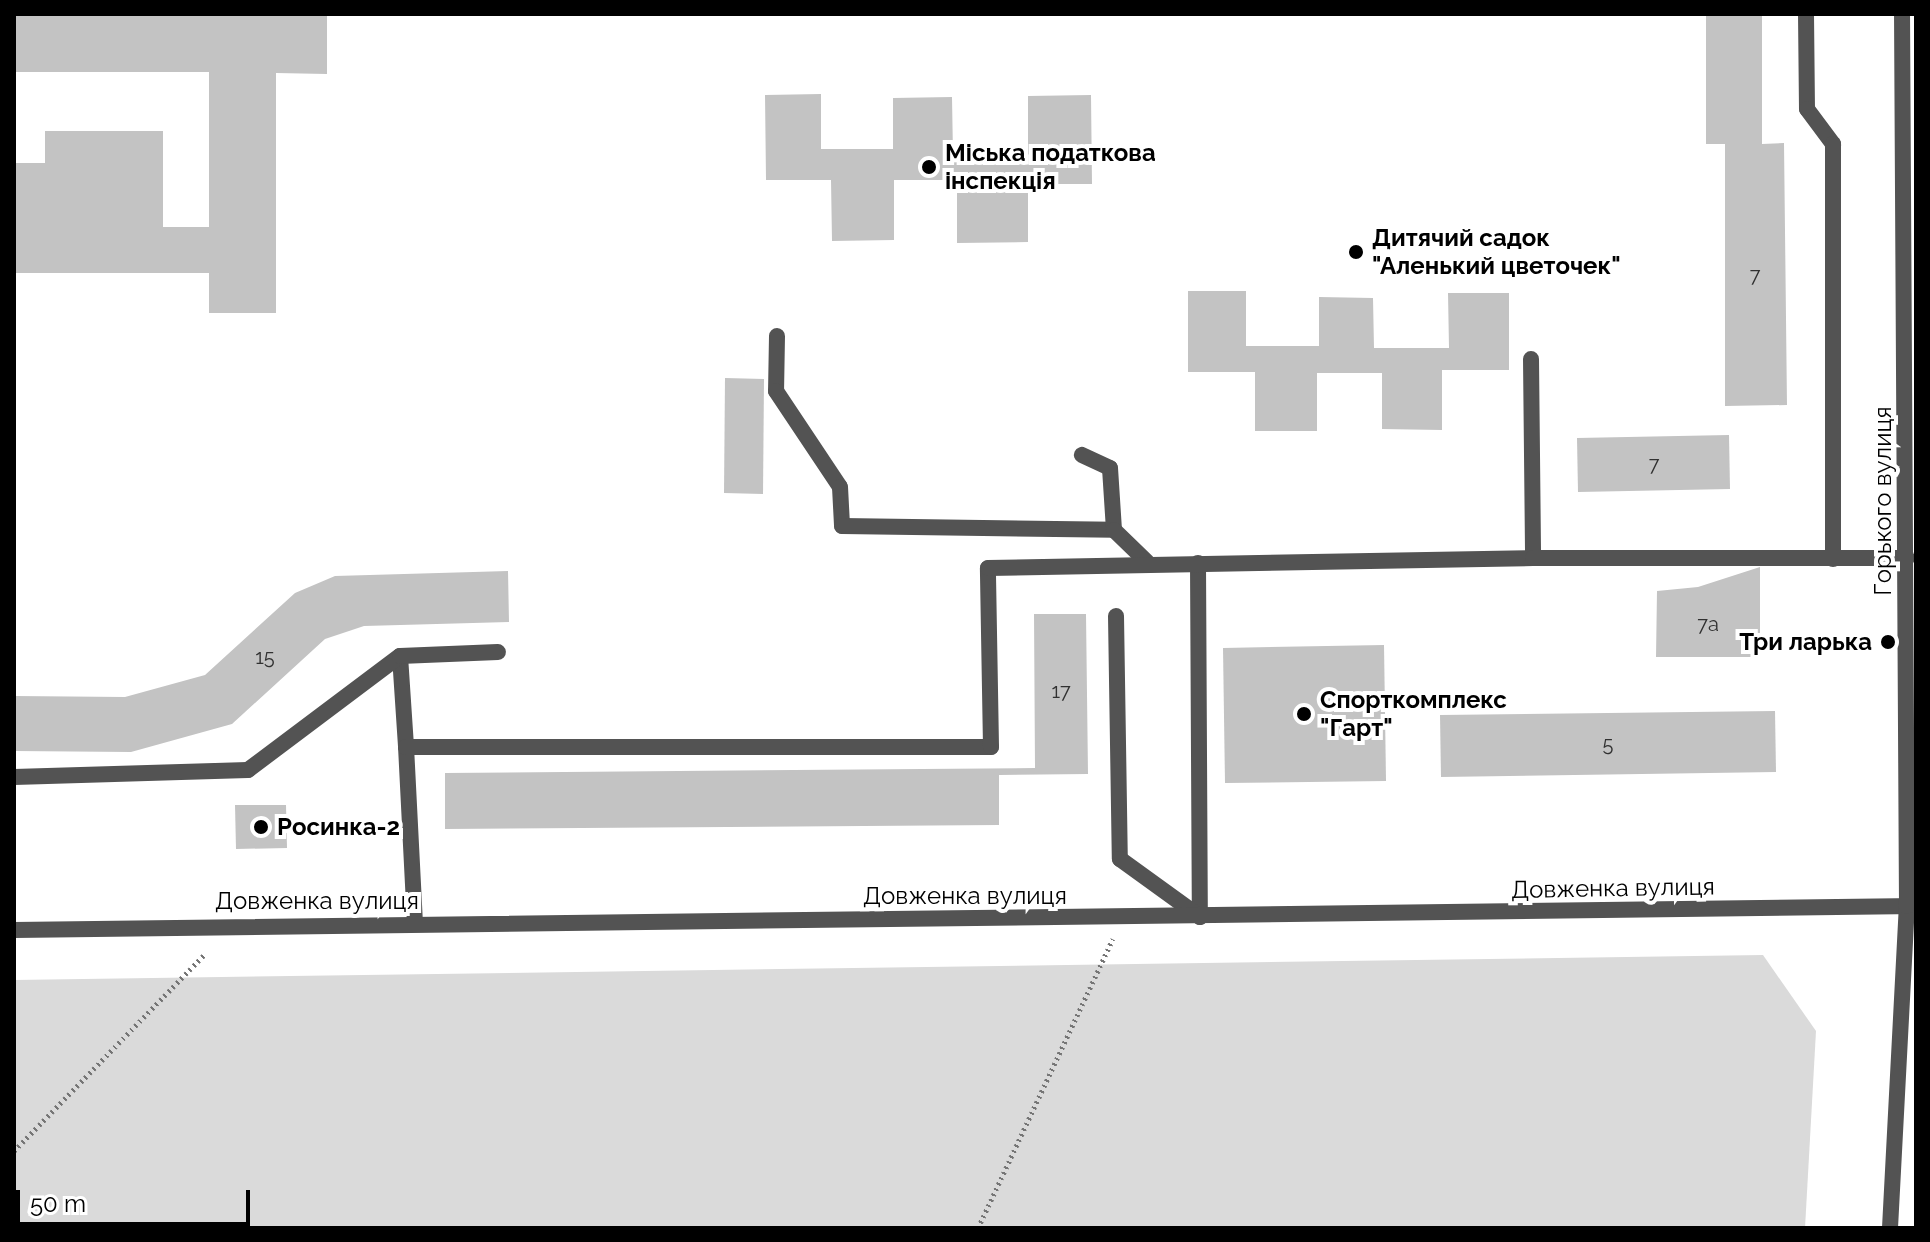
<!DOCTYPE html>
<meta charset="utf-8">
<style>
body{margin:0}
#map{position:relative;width:1930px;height:1242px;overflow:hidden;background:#fff;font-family:Raleway,sans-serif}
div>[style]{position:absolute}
.green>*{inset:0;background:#dadada}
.building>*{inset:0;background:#c3c3c3}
.path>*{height:5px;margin-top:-2.5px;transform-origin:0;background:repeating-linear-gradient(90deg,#757575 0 2px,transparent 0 6px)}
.lane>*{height:16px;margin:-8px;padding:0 8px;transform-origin:8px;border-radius:8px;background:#535353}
.street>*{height:16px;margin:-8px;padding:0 8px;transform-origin:8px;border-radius:8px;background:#535353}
.dots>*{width:22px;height:22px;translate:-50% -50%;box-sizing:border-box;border:4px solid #fff;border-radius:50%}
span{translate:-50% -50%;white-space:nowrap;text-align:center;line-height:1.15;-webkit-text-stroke:8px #fff;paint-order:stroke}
.number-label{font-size:20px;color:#313131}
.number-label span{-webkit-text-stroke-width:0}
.poi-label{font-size:24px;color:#000;font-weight:700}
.left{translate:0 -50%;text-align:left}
.right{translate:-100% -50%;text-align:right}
.street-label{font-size:24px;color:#000}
.frame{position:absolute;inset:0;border:16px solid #000;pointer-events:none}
.scale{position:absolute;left:16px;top:1190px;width:234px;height:36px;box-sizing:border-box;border:4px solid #000;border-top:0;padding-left:10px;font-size:24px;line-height:28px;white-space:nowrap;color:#000;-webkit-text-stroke:6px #fff;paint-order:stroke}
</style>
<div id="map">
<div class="green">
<div style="clip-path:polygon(1763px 955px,1816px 1031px,1805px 1228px,14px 1228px,14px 980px)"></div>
</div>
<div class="building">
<div style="clip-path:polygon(14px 14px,327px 14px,327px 74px,276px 73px,276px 313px,209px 313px,209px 273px,14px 273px,14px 163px,45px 163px,45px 131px,163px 131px,163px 227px,209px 227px,209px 72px,14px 72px)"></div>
<div style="clip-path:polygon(1706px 14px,1762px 14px,1762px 144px,1784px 143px,1787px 405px,1725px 406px,1725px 144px,1706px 144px)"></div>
<div style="clip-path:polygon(821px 94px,821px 149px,893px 149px,893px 98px,952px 97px,953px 155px,1028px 154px,1028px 96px,1091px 95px,1092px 184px,1028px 184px,1028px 242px,957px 243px,957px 180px,894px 180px,894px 240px,832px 241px,831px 180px,766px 180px,765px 95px)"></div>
<div style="clip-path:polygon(1188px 291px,1246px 291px,1246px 346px,1319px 346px,1319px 297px,1373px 298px,1374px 348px,1449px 348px,1448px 293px,1509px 293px,1509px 370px,1442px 370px,1442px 430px,1382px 429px,1382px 373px,1317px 373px,1317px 431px,1255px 431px,1255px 372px,1188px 372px)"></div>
<div style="clip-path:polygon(725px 378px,764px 379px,763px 494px,724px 493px)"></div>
<div style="clip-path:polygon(1729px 435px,1730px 489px,1578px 492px,1577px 438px)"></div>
<div style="clip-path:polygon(1760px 567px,1760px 657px,1656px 657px,1657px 591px,1698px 587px)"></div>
<div style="clip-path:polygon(508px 571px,509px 622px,364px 626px,325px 639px,232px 724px,131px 752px,14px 751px,14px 696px,125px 697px,205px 675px,295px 593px,335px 576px)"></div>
<div style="clip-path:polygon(1034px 614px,1086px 614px,1088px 774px,999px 775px,999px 825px,445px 829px,445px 773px,1035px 768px)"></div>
<div style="clip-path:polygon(1384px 645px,1386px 781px,1225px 783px,1223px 648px)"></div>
<div style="clip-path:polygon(1775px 711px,1776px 772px,1441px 777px,1440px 715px)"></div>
<div style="clip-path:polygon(235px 805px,286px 805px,287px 848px,236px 849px)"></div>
</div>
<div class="path">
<div style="left:14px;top:1151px;width:274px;rotate:-45.9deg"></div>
<div style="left:978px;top:1228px;width:319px;rotate:-65deg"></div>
</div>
<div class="lane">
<div style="left:1806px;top:14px;width:95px;rotate:89.4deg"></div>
<div style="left:1807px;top:109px;width:44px;rotate:53.4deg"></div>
<div style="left:1833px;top:144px;width:415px;rotate:90deg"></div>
<div style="left:777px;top:336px;width:55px;rotate:91deg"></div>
<div style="left:776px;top:391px;width:115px;rotate:56.3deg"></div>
<div style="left:840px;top:487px;width:39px;rotate:87deg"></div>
<div style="left:842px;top:526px;width:272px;rotate:0.8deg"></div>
<div style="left:1114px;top:530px;width:62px;rotate:-93.7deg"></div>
<div style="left:1110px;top:468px;width:31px;rotate:-155deg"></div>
<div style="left:1531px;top:359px;width:199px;rotate:89.4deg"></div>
<div style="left:1114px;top:530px;width:46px;rotate:44.1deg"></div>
<div style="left:1198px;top:563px;width:354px;rotate:89.7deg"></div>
<div style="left:1116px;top:616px;width:243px;rotate:89.1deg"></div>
<div style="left:1120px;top:859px;width:99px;rotate:35.9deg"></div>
<div style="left:400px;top:656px;width:91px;rotate:86.2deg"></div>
<div style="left:14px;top:777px;width:234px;rotate:-1.7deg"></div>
<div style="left:248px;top:770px;width:190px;rotate:-36.9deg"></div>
<div style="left:400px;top:656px;width:98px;rotate:-2.3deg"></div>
<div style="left:415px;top:924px;width:177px;rotate:-92.9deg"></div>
<div style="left:406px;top:747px;width:585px"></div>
<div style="left:991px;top:747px;width:179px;rotate:-91deg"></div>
<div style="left:988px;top:568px;width:545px;rotate:-1.05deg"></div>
<div style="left:1533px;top:558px;width:374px"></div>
</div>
<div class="street">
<div style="left:14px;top:930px;width:1902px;rotate:-0.72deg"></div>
<div style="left:1890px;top:1228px;width:322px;rotate:-87deg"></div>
<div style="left:1907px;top:906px;width:892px;rotate:-90.32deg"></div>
</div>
<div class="dots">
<div style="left:929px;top:167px;background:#000"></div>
<div style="left:1356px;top:252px;background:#000"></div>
<div style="left:1888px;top:642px;background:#000"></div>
<div style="left:1304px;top:714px;background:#000"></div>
<div style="left:261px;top:827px;background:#000"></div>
</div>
<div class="number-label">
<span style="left:1755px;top:275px">7</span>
<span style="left:1654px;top:464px">7</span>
<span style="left:1708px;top:624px">7а</span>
<span style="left:265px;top:657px">15</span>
<span style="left:1061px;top:691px">17</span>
<span style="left:1608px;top:744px">5</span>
</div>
<div class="poi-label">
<span class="left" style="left:945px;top:167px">Міська податкова<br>інспекція</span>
<span class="left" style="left:1372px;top:252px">Дитячий садок<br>"Аленький цветочек"</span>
<span class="right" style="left:1872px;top:642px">Три ларька</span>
<span class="left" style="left:1320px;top:714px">Спорткомплекс<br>"Гарт"</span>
<span class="left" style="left:277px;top:827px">Росинка-2</span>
</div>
<div class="street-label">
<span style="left:1883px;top:501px;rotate:-90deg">Горького вулиця</span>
<span style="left:1613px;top:888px;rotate:-1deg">Довженка вулиця</span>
<span style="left:965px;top:896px">Довженка вулиця</span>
<span style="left:317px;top:901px">Довженка вулиця</span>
</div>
<div class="frame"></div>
<div class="scale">50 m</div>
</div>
